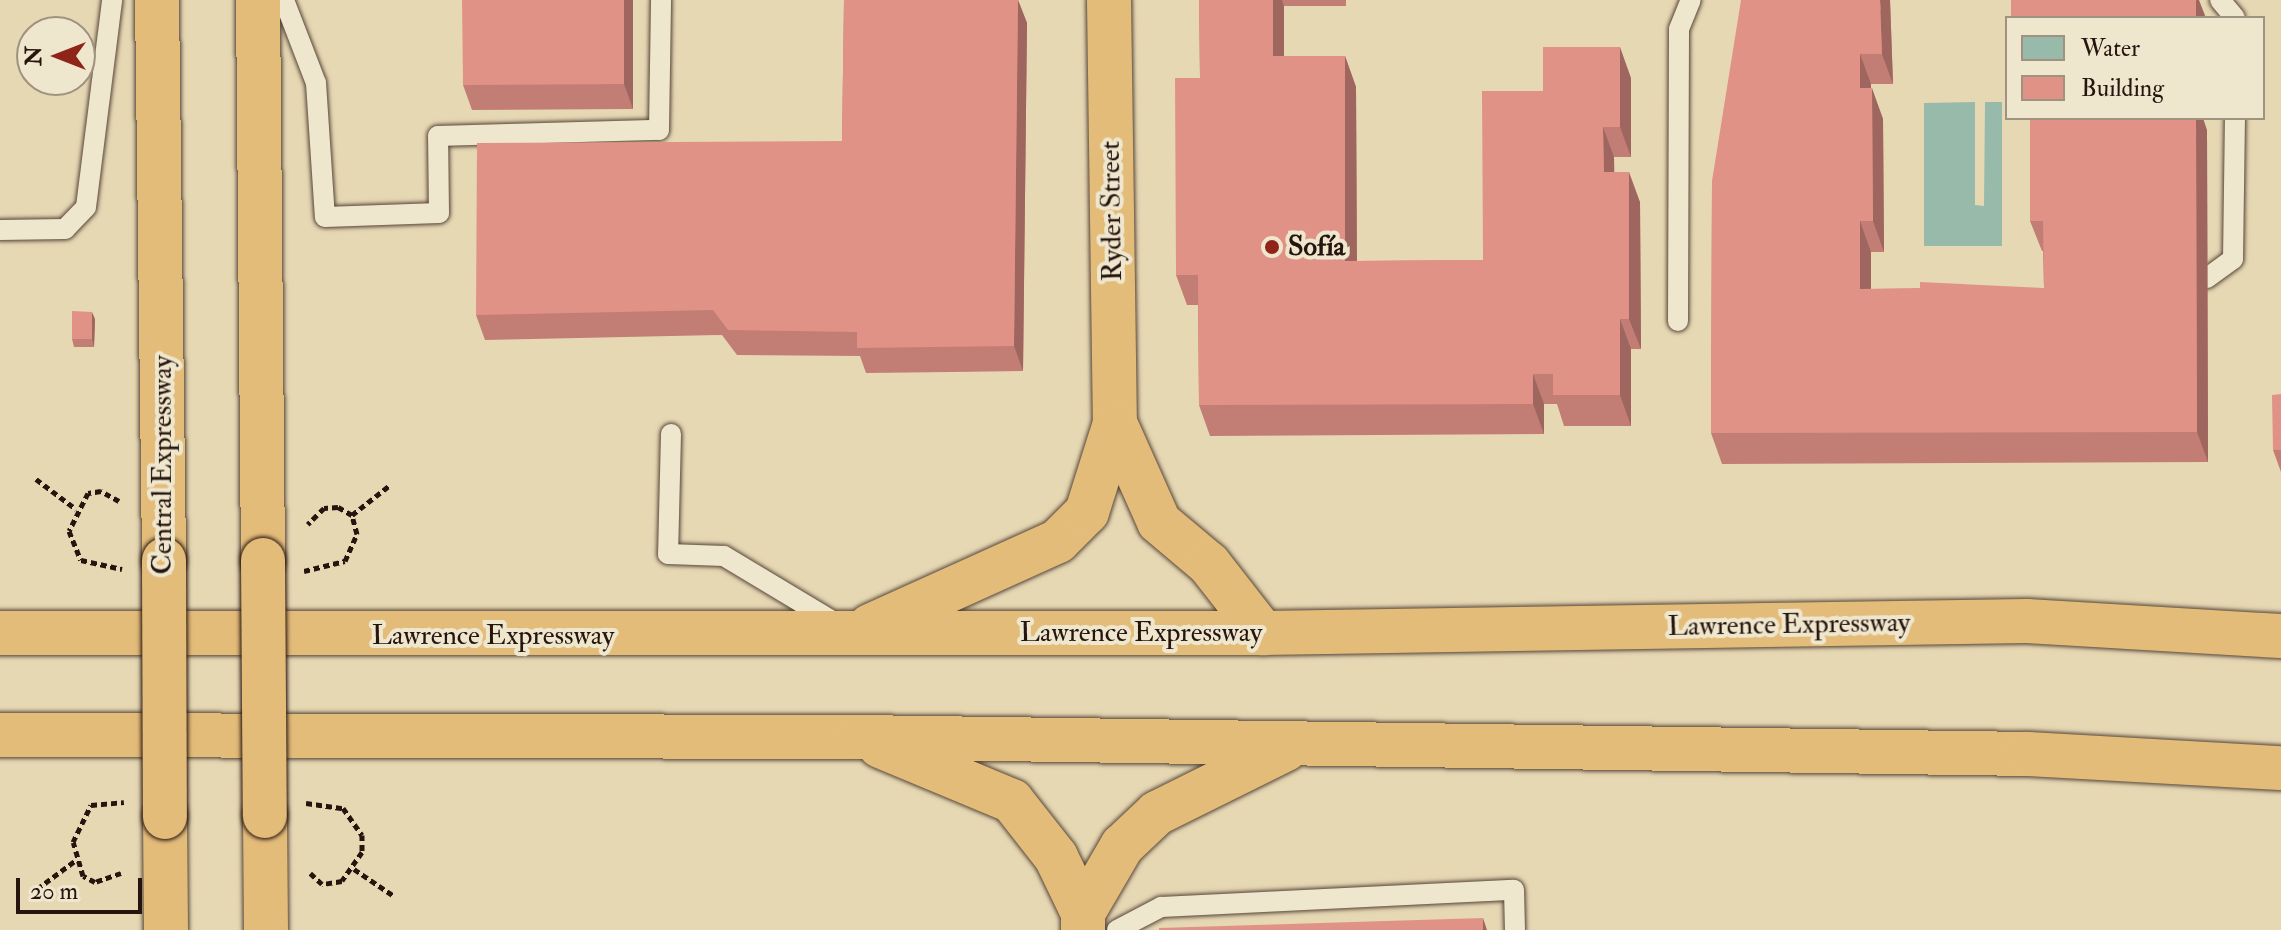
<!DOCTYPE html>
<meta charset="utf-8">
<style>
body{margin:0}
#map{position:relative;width:2281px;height:930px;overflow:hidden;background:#e7d8b4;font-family:"IM FELL Double Pica",serif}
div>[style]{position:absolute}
.water>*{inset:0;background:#97baab}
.path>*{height:5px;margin-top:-2.5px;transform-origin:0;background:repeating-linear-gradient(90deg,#26150e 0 6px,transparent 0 10px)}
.roads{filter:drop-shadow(0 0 2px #564638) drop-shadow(0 0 2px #564638)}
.service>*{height:20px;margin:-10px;padding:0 10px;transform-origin:10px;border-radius:10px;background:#efe6ce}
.trunk>*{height:44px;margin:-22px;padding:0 22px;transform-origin:22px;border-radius:22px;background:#e4bc7a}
.bridges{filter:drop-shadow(0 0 2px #26150e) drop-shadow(0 0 2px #26150e)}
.trunk-bridge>*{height:44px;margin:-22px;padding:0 22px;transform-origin:22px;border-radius:22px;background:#e4bc7a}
.wall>*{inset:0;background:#c27e74}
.shaded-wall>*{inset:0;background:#9e665e}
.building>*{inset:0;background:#e19287}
.dots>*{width:22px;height:22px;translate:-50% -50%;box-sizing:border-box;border:4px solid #efe6ce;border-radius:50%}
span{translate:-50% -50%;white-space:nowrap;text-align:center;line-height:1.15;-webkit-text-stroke:8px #efe6ce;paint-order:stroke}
.street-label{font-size:28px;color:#26150e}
.poi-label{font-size:28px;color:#26150e;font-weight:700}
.left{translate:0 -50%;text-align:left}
.legend{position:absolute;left:2005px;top:16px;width:260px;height:104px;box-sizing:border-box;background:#efe6ce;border:2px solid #9f9281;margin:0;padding:10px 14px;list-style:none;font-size:24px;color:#26150e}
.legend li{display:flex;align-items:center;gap:16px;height:40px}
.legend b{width:40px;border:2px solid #9f9281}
.north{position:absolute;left:16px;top:16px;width:80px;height:80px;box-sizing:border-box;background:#efe6ce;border:2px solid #9f9281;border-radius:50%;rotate:270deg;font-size:22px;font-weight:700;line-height:32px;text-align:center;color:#26150e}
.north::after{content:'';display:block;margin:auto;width:28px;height:36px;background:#8f2418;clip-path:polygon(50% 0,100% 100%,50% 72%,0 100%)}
.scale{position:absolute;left:16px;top:878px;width:126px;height:36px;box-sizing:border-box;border:4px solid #26150e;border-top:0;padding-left:10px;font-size:24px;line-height:28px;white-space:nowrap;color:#26150e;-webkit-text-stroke:6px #efe6ce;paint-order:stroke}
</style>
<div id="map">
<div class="water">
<div style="clip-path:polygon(1975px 102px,1975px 205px,1984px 206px,1985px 102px,2002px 102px,2002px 246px,1924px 246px,1924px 103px)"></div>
</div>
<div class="path">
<div style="left:36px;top:479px;width:50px;rotate:36.9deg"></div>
<div style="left:119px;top:501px;width:21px;rotate:-151deg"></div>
<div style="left:101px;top:491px;width:13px;rotate:171deg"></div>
<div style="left:88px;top:493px;width:42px;rotate:116.6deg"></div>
<div style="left:69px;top:531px;width:31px;rotate:68deg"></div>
<div style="left:81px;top:560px;width:42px;rotate:12.4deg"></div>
<div style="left:352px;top:515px;width:48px;rotate:-38.3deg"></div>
<div style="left:304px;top:571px;width:42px;rotate:-13.7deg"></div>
<div style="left:345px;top:561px;width:30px;rotate:-66deg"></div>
<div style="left:357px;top:534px;width:20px;rotate:-105deg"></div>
<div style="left:352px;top:515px;width:16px;rotate:-150deg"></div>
<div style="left:338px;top:507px;width:14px;rotate:176deg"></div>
<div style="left:324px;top:508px;width:23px;rotate:135deg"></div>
<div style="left:306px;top:803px;width:37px;rotate:8deg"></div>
<div style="left:343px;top:808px;width:33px;rotate:55deg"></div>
<div style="left:362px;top:835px;width:17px;rotate:90deg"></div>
<div style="left:362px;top:852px;width:35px;rotate:125deg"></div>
<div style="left:342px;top:881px;width:20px;rotate:171deg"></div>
<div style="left:322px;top:884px;width:16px;rotate:-137deg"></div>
<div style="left:354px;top:869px;width:48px;rotate:34deg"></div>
<div style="left:121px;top:873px;width:28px;rotate:161deg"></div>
<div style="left:95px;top:882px;width:13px;rotate:-153deg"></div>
<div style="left:83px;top:876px;width:35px;rotate:-106deg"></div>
<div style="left:73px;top:842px;width:41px;rotate:-64.1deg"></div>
<div style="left:91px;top:805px;width:33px;rotate:-5deg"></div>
<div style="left:37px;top:889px;width:49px;rotate:-36.6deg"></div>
</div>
<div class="roads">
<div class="service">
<div style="left:284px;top:0;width:89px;rotate:68.9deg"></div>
<div style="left:316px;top:83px;width:134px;rotate:86.2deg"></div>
<div style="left:325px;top:217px;width:114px;rotate:-2deg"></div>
<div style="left:439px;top:213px;width:77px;rotate:-90.7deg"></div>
<div style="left:438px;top:136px;width:221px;rotate:-1.6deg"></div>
<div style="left:659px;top:130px;width:130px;rotate:-89.1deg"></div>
<div style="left:2220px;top:0;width:23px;rotate:50deg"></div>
<div style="left:0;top:230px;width:65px;rotate:-0.9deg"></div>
<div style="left:65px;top:229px;width:30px;rotate:-46deg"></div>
<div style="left:86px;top:207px;width:209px;rotate:-82.8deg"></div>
<div style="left:2207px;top:278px;width:32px;rotate:-36deg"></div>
<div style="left:2233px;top:259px;width:141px;rotate:-89.2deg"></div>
<div style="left:1678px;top:321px;width:292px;rotate:-89.8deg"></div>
<div style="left:1679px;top:29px;width:31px;rotate:-68deg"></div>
<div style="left:671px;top:434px;width:120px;rotate:91.4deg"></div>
<div style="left:668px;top:554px;width:56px;rotate:2deg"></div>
<div style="left:724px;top:556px;width:134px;rotate:31deg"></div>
<div style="left:1117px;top:930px;width:50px;rotate:-27.6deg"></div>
<div style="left:1161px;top:907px;width:353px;rotate:-2.8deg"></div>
<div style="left:1514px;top:890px;width:40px;rotate:88.6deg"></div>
</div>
<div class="trunk">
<div style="left:157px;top:0;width:560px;rotate:89.28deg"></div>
<div style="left:258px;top:0;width:560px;rotate:89.49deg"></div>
<div style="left:1109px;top:0;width:423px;rotate:89.2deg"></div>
<div style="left:1115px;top:423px;width:108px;rotate:66deg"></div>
<div style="left:1159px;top:522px;width:65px;rotate:40deg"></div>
<div style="left:1209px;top:564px;width:88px;rotate:52deg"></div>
<div style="left:870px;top:626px;width:206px;rotate:-24.3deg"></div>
<div style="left:1058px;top:541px;width:41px;rotate:-45deg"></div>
<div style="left:1087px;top:512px;width:93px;rotate:-72.5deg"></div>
<div style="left:0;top:633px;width:1263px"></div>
<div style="left:1263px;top:633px;width:764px;rotate:-0.9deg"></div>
<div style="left:2027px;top:621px;width:254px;rotate:3.4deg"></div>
<div style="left:0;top:735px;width:858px;rotate:0.13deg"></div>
<div style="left:858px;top:737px;width:1170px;rotate:0.83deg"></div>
<div style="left:2028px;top:754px;width:253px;rotate:3.2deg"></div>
<div style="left:880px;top:746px;width:143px;rotate:22.6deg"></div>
<div style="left:1012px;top:801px;width:71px;rotate:51.8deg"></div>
<div style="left:1056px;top:857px;width:62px;rotate:64.3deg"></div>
<div style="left:1083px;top:913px;width:17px;rotate:90deg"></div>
<div style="left:265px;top:816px;width:114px;rotate:89.5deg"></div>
<div style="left:165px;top:817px;width:113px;rotate:89.5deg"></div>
<div style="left:1083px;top:913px;width:78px;rotate:-59.8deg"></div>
<div style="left:1122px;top:846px;width:48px;rotate:-43.3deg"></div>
<div style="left:1157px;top:813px;width:144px;rotate:-26.4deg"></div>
</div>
</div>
<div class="bridges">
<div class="trunk-bridge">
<div style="left:164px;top:560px;width:257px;rotate:89.8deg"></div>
<div style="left:263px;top:560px;width:256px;rotate:89.6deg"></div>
</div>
</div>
<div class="wall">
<div style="clip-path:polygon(633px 0,633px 109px,472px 110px,463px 85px)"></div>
<div style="clip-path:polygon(844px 0,1018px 0,1027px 23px,1023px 371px,866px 373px,860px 356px,737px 355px,722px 335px,485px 340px,476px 315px,842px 141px)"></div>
<div style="clip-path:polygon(1199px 0,1346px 0,1346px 6px,1284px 6px,1284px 56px,1345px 56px,1356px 87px,1357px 261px,1483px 260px,1543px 91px,1631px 78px,1631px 157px,1614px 157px,1614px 172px,1640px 202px,1641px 349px,1631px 349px,1631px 426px,1564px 426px,1557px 404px,1544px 404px,1544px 434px,1210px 436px,1199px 405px,1198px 305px,1187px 305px,1176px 275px,1200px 78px)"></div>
<div style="clip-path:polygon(1890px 0,1893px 84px,1871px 84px,1871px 88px,1883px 119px,1884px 252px,1871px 252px,1871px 289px,2044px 288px,2043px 251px,2042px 251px,2030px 221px,2207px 130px,2208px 462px,1722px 464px,1711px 433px,1712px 181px)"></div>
<div style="clip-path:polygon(95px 319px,94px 347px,74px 347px,72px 339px)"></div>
<div style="clip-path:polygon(2281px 394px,2281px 472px,2273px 450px)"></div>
</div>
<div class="shaded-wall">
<div style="clip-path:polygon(624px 0,633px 0,633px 109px,624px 84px)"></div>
<div style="clip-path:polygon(1018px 0,1027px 23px,1023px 371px,1014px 346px)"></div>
<div style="clip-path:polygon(1273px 0,1282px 0,1284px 6px,1284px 87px,1273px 56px)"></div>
<div style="clip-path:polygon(1880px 0,1890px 0,1893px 84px,1882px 54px)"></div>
<div style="clip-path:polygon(2196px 0,2199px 0,2206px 18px,2196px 18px)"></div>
<div style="clip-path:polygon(1620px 47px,1631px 78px,1631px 157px,1620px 127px)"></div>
<div style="clip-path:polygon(1860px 54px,1871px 84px,1871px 119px,1860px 88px)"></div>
<div style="clip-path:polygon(1345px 56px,1356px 87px,1357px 291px,1345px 261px)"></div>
<div style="clip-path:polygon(1872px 88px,1883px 119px,1884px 252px,1873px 221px)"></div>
<div style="clip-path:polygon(2196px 118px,2203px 118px,2207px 130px,2208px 462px,2197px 432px)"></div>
<div style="clip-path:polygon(1603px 127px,1614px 157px,1615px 202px,1604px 172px)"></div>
<div style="clip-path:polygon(1629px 172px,1640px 202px,1641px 349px,1629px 319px)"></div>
<div style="clip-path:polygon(1860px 221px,1871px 252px,1871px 320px,1860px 289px)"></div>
<div style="clip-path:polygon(92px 312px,95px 319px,94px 347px,92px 339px)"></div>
<div style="clip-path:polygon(1620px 319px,1631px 349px,1631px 426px,1620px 395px)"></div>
<div style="clip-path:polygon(1533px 374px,1544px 404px,1544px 434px,1533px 404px)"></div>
<div style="clip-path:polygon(1483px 918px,1487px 930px,1483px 930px)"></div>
</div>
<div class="building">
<div style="clip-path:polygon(462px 0,624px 0,624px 84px,463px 85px)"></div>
<div style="clip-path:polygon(844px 0,1018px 0,1014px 346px,857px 348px,857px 332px,728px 330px,713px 310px,476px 315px,477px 143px,842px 141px)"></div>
<div style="clip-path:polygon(1199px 0,1273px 0,1273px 56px,1345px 56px,1345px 261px,1483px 260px,1482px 91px,1543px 91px,1543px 47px,1620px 47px,1620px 127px,1603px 127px,1604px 172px,1629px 172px,1629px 319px,1620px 319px,1620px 395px,1553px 395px,1553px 374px,1533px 374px,1533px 404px,1199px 405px,1198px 275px,1176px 275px,1175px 78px,1200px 78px)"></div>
<div style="clip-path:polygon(1741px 0,1880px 0,1882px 54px,1860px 54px,1860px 88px,1872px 88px,1873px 221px,1860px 221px,1860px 289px,1920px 288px,1920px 282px,2044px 288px,2043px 221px,2030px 221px,2030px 118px,2196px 118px,2197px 432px,1711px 433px,1712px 181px)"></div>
<div style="clip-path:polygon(2011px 0,2196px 0,2196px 18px,2011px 18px)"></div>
<div style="clip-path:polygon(72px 311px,92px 312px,92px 339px,72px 339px)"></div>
<div style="clip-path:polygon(2281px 394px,2281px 450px,2273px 450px,2272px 395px)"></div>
<div style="clip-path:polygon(1483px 918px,1483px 930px,1159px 930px,1159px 928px)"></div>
</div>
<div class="dots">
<div style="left:1272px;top:247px;background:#8f2418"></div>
</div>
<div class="street-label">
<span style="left:1112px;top:211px;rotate:-91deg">Ryder Street</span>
<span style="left:163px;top:465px;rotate:-90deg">Central Expressway</span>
<span style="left:1789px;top:625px;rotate:-1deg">Lawrence Expressway</span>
<span style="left:1141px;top:633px">Lawrence Expressway</span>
<span style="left:493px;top:636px">Lawrence Expressway</span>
</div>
<div class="poi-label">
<span class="left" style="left:1288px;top:247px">Sofía</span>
</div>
<ul class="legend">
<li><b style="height:22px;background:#97baab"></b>Water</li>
<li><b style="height:22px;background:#e19287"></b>Building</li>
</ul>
<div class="north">N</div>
<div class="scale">20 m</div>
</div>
